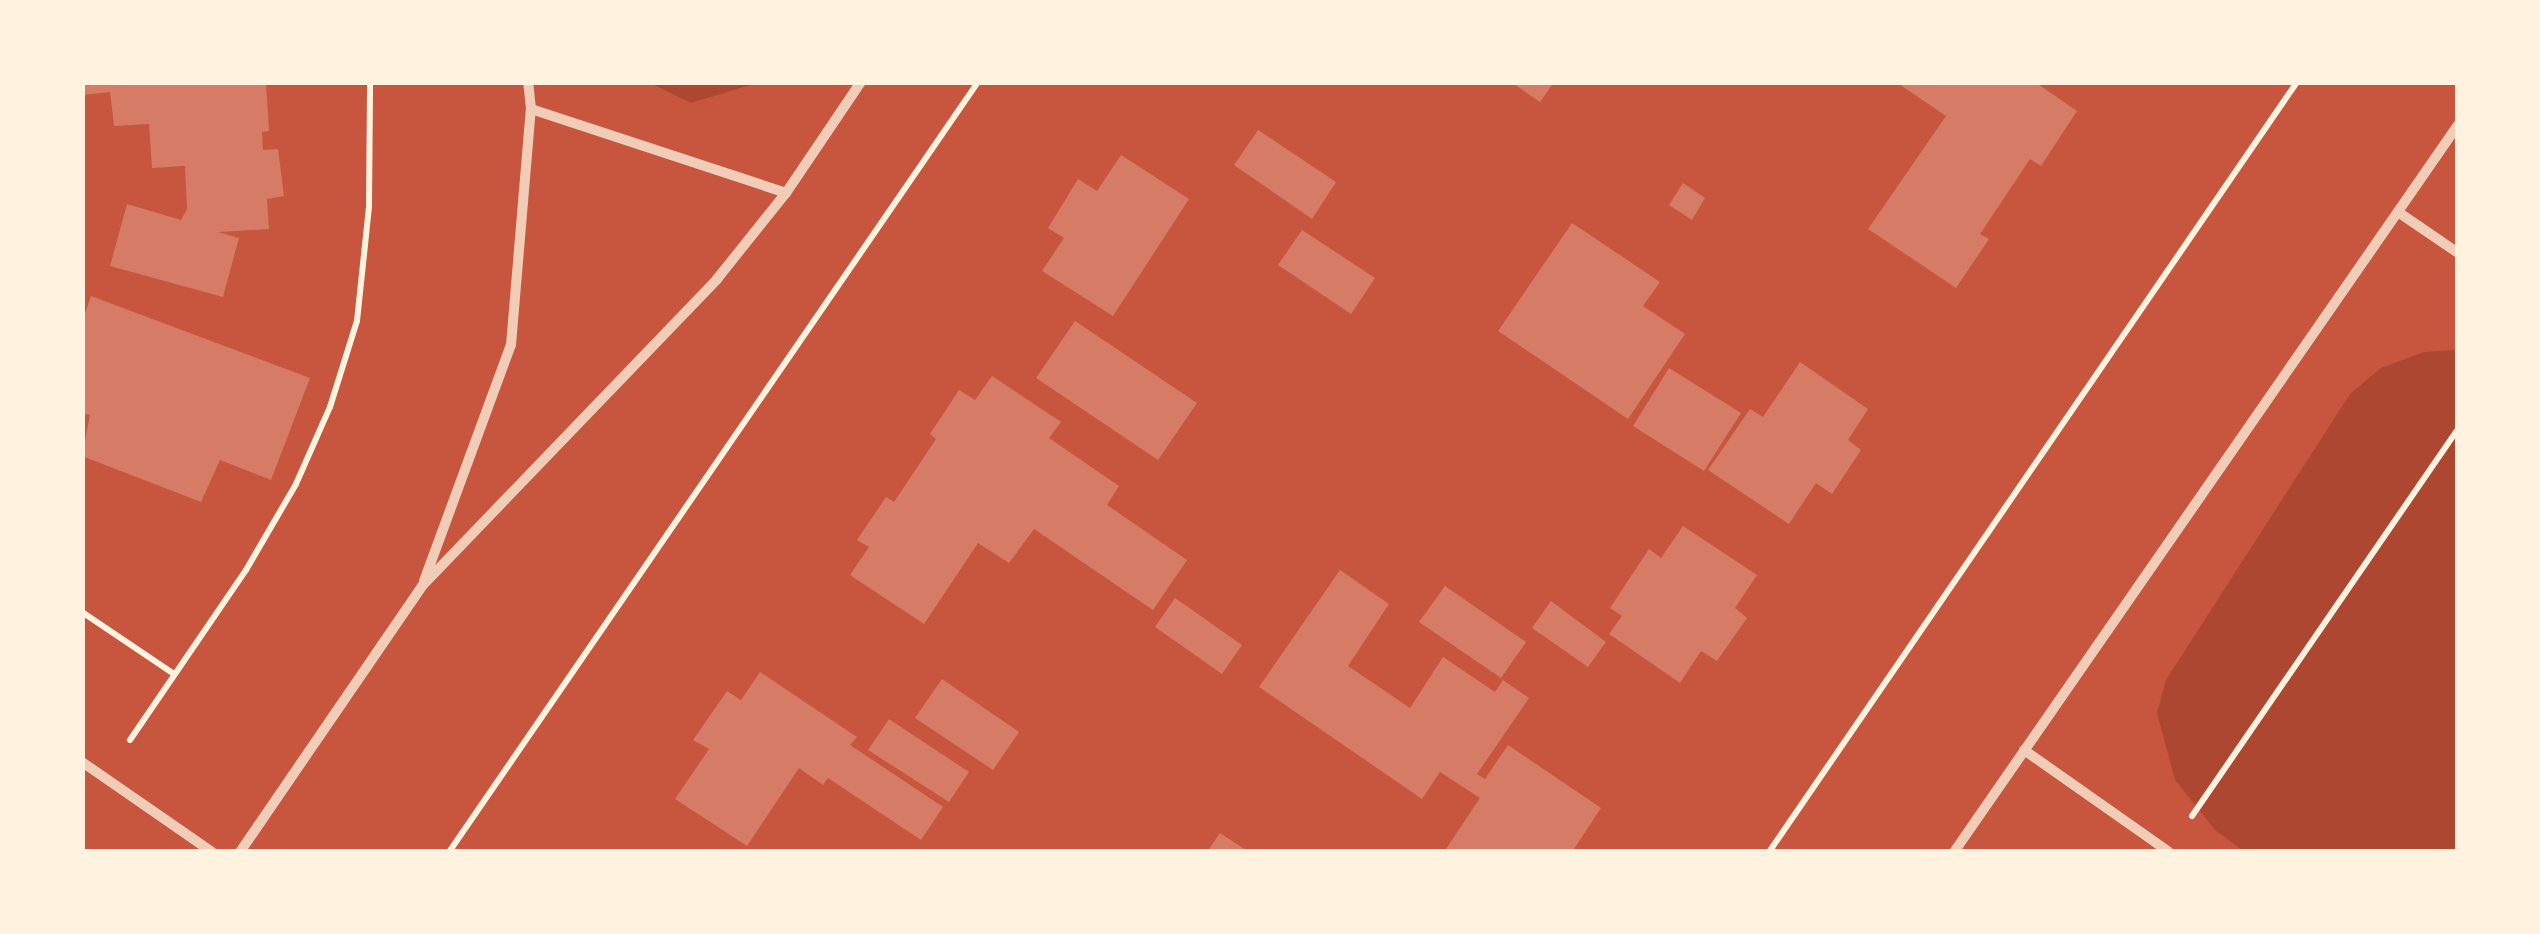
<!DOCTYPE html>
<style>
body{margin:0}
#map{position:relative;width:2540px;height:934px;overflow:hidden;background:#c8553d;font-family:Rubik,sans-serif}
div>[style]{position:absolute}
.green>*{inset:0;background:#ae4732}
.building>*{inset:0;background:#d67c66}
.path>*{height:6px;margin:-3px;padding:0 3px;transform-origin:3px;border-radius:3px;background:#fff3e0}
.minor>*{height:10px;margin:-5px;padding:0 5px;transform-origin:5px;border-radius:5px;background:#f1ccb7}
span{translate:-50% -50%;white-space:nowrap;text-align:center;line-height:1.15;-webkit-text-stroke:8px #fff3e0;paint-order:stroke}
.frame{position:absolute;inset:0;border:85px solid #fff3e0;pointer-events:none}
</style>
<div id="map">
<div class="green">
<div style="clip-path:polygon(650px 83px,757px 83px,691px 103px)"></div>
<div style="clip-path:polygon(2457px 350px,2457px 851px,2244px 851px,2216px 831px,2175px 780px,2157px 713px,2166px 680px,2350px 394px,2381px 368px,2424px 352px)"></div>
</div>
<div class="building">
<div style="clip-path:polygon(82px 82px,266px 82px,269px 131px,262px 132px,263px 150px,278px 149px,284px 196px,267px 199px,269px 229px,218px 232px,239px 238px,223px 297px,110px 266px,127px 204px,181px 220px,187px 209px,185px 166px,152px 168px,149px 124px,114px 126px,110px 92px,82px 95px)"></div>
<div style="clip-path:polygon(1511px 82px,1554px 82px,1540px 102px)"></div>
<div style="clip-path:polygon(1896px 82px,2035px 82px,2077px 111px,2041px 166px,2030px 159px,1980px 234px,1989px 239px,1956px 288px,1868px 229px,1946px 116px)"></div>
<div style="clip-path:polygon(1258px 130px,1336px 182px,1312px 219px,1234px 165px)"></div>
<div style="clip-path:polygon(1121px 155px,1189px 199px,1113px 316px,1042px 271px,1064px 238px,1048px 228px,1078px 179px,1097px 191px)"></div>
<div style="clip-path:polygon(1683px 183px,1705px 198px,1692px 220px,1669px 205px)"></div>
<div style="clip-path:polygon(1572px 223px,1660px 282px,1643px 306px,1685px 334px,1628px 419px,1498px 331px)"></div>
<div style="clip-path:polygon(1302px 230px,1375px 278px,1351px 314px,1278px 265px)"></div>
<div style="clip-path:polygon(91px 296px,310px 378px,271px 480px,220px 460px,201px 502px,82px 456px,90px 415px,82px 413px,82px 322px)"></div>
<div style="clip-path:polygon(1075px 321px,1197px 403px,1158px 460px,1036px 378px)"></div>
<div style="clip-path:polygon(1800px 362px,1868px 409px,1848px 440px,1861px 450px,1832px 494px,1816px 483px,1789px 524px,1708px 470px,1750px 409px,1763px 417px)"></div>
<div style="clip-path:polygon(1669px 368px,1741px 413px,1704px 471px,1633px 426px)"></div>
<div style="clip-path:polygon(992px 376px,1061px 422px,1049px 438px,1119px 486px,1107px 505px,1187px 560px,1153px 610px,1034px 529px,1009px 563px,978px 543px,924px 624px,850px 575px,869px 547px,857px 540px,886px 497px,894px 502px,936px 439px,930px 434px,959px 390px,975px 400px)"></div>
<div style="clip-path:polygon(1683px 526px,1757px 575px,1735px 608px,1747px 618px,1717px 661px,1701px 651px,1680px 683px,1609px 634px,1622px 616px,1610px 608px,1649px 549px,1661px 558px)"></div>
<div style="clip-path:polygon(1340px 570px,1389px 604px,1348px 666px,1410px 708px,1443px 657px,1495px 692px,1503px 680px,1529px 698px,1477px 774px,1485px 779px,1508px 745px,1601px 808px,1572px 852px,1444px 852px,1480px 798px,1440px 772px,1422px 799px,1259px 687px)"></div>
<div style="clip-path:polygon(1445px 586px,1526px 642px,1501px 678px,1419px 622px)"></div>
<div style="clip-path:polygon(1175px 598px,1242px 645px,1222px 674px,1155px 627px)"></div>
<div style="clip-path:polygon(1551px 601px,1606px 642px,1588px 667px,1532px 628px)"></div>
<div style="clip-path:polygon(760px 672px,857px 737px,850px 745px,943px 807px,921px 840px,828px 778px,823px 785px,799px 768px,747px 846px,675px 799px,709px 749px,693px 740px,727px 691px,741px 700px)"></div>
<div style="clip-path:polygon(942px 679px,1019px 732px,993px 770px,915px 718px)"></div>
<div style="clip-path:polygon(889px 719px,969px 772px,949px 802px,868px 750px)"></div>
<div style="clip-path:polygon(1220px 833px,1249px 852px,1207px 852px)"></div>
</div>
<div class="path">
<div style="left:82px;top:612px;width:111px;rotate:34deg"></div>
<div style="left:130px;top:740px;width:206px;rotate:-55.7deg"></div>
<div style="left:246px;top:570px;width:99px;rotate:-59.8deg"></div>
<div style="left:296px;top:484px;width:84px;rotate:-66.2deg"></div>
<div style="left:330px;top:407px;width:90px;rotate:-72.6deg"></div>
<div style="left:357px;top:321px;width:116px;rotate:-84deg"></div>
<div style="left:369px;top:206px;width:124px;rotate:-89.5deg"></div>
<div style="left:2192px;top:816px;width:470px;rotate:-55.5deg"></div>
<div style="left:449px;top:852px;width:934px;rotate:-55.51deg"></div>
<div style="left:1769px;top:852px;width:934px;rotate:-55.56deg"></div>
</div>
<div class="minor">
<div style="left:531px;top:109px;width:268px;rotate:18.2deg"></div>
<div style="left:2398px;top:212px;width:73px;rotate:34.3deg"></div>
<div style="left:424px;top:581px;width:252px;rotate:-69.8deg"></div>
<div style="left:511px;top:345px;width:237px;rotate:-85.2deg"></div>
<div style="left:531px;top:109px;width:27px;rotate:-96deg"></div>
<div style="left:2024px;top:750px;width:177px;rotate:35.1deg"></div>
<div style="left:82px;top:762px;width:158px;rotate:34.7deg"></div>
<div style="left:240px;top:852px;width:322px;rotate:-55.6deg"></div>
<div style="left:422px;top:586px;width:426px;rotate:-46.1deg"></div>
<div style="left:717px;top:279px;width:110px;rotate:-51.3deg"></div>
<div style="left:786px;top:193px;width:134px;rotate:-56deg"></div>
<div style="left:1954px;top:852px;width:885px;rotate:-55.27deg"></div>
</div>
<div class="frame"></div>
</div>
